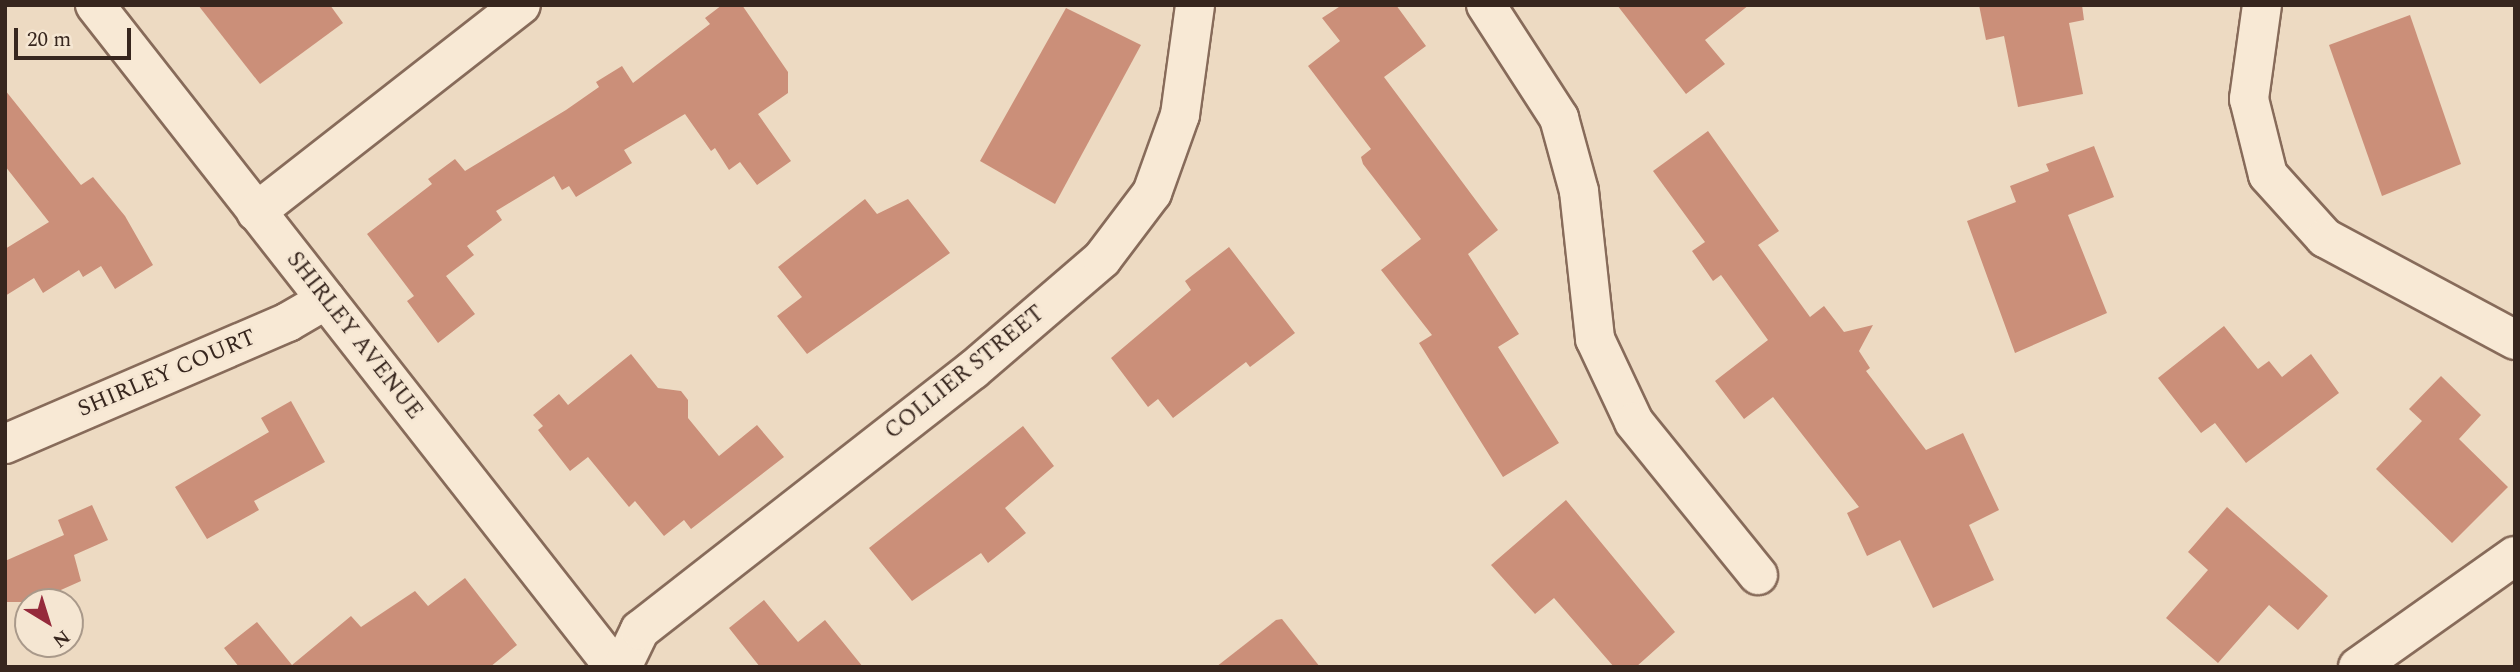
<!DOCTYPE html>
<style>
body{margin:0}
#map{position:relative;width:2520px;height:672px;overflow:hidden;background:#eddac2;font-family:Spectral,serif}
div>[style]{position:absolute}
.building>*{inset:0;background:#cb8f79}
.roads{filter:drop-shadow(2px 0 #876b5a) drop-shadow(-2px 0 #876b5a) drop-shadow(0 2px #876b5a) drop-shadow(0 -2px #876b5a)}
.minor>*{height:38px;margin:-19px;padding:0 19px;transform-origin:19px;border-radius:19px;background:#f8e9d5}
span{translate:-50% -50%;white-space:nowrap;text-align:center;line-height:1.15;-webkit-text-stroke:5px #f5e6d2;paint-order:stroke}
.street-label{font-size:23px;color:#37261e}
.frame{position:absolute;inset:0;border:7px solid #37261e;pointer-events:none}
.north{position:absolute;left:14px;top:588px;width:70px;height:70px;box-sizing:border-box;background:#f5e6d2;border:2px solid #a9998a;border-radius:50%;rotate:142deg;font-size:19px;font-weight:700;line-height:28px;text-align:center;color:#37261e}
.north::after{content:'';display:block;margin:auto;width:24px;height:32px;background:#952a3b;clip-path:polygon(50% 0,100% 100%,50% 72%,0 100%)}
.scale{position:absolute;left:14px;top:28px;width:117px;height:32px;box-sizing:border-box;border:4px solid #37261e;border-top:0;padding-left:9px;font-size:21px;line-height:24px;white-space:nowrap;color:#37261e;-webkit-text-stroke:5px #f5e6d2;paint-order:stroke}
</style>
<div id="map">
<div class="building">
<div style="clip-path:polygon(198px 5px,330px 5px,343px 23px,260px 84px)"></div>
<div style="clip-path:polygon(722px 5px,742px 5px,788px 72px,788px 93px,758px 114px,791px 161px,757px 185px,740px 162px,729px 170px,715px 148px,711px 151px,685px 114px,624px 150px,632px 163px,576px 197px,569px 186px,562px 190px,554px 176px,496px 211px,502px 220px,467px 246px,474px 255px,446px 276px,475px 314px,438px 343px,407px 301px,414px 296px,367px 234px,432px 184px,428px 179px,455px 159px,465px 171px,566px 110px,599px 87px,596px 82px,622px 66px,633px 83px,710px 24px,705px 18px)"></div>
<div style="clip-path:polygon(1342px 5px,1396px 5px,1426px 46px,1384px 77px,1498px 230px,1468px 254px,1519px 334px,1498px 347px,1559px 443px,1503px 477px,1419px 343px,1432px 335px,1381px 270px,1421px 239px,1363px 164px,1361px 157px,1371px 149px,1308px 66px,1340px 41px,1322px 18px)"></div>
<div style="clip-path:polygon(1617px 5px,1749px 5px,1705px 40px,1725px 64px,1686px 94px)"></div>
<div style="clip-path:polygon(1979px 5px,2082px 5px,2084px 20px,2069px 23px,2083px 94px,2018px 107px,2004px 36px,1986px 40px)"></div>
<div style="clip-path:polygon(1066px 8px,1141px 45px,1055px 204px,980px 161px)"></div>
<div style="clip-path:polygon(2410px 15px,2461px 164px,2382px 196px,2329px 45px)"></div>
<div style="clip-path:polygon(5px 90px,81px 185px,93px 177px,125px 216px,153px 265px,115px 289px,101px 266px,83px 277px,79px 270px,43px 293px,34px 278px,5px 296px,5px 249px,49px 222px,5px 166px)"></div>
<div style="clip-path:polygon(1708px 131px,1779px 231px,1758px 245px,1810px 317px,1824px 306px,1844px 332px,1873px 325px,1859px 351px,1870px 368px,1866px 371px,1926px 450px,1963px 433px,1999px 510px,1969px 525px,1994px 580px,1933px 608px,1900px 540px,1867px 556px,1847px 513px,1859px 507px,1773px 397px,1744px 419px,1715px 381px,1768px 340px,1721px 275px,1713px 281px,1692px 251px,1705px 242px,1653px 171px)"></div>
<div style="clip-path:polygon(2094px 146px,2114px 197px,2068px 215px,2107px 313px,2015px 353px,1967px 221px,2016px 202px,2010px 186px,2049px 171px,2046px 164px)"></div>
<div style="clip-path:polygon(865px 199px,877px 214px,908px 199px,950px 253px,807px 354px,777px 316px,802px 297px,778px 267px)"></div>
<div style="clip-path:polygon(1229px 247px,1295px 333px,1250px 367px,1246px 362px,1173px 418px,1158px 399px,1148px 407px,1111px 358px,1191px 290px,1185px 281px)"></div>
<div style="clip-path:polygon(2224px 326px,2258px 369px,2269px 361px,2282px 377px,2311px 354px,2339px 393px,2246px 463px,2215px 423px,2201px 433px,2158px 378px)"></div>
<div style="clip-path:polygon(631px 354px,658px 388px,681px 391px,688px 400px,688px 418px,719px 456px,757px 425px,784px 457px,691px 529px,684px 520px,664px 536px,635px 501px,629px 507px,588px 457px,570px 471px,538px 430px,543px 426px,533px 415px,559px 394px,568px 405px)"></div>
<div style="clip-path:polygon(2441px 376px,2481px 415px,2459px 439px,2508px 487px,2452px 543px,2376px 469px,2422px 421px,2409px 409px)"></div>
<div style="clip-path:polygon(291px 401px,325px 462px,254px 501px,259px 510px,207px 539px,175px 487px,269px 432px,261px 418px)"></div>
<div style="clip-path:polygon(1023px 426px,1054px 466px,1005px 508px,1026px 533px,988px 563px,981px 553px,912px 601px,869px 548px)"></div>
<div style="clip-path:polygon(1566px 500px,1675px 632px,1636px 667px,1614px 667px,1554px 598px,1535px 614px,1491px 565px)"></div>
<div style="clip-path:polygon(92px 505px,108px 540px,74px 555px,81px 581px,34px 602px,5px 602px,5px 561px,64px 535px,58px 520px)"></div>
<div style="clip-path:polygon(2227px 507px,2328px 596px,2298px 630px,2269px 605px,2218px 663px,2166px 618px,2208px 570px,2188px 552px)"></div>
<div style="clip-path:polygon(465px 578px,517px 645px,490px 667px,239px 667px,224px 648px,257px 622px,292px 665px,351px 616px,361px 627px,415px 591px,428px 606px)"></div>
<div style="clip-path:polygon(764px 600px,798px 642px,825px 620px,863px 667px,760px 667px,729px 628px)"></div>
<div style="clip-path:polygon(1282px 619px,1320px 667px,1216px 667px,1276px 620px)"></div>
</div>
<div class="roads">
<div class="minor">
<div style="left:95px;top:5px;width:841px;rotate:51.9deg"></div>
<div style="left:1486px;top:5px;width:135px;rotate:57.1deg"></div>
<div style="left:1559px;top:118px;width:76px;rotate:74.7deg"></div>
<div style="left:1579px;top:191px;width:149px;rotate:83.8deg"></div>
<div style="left:1595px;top:339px;width:92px;rotate:64.8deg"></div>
<div style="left:1634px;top:422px;width:197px;rotate:51deg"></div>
<div style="left:2262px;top:5px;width:95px;rotate:97.9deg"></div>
<div style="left:2249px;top:99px;width:78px;rotate:76deg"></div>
<div style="left:2268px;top:175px;width:85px;rotate:47.9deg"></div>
<div style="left:2325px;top:238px;width:216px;rotate:28.2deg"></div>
<div style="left:256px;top:212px;width:336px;rotate:-38deg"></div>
<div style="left:5px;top:444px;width:308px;rotate:-23.3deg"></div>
<div style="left:288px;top:322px;width:44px;rotate:-30.1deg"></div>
<div style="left:622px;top:667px;width:41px;rotate:-64.1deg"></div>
<div style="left:640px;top:630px;width:422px;rotate:-38deg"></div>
<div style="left:973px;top:370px;width:170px;rotate:-40.7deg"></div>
<div style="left:1102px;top:259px;width:83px;rotate:-52.9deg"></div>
<div style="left:1152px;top:193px;width:83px;rotate:-70.3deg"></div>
<div style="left:1180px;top:115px;width:111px;rotate:-82.2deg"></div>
<div style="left:2358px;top:667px;width:192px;rotate:-35.3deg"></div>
</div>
</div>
<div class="street-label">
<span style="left:354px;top:336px;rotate:52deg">SHIRLEY AVENUE</span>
<span style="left:965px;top:373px;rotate:-39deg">COLLIER STREET</span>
<span style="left:167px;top:374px;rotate:-23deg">SHIRLEY COURT</span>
</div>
<div class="frame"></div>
<div class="north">N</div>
<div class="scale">20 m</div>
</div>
